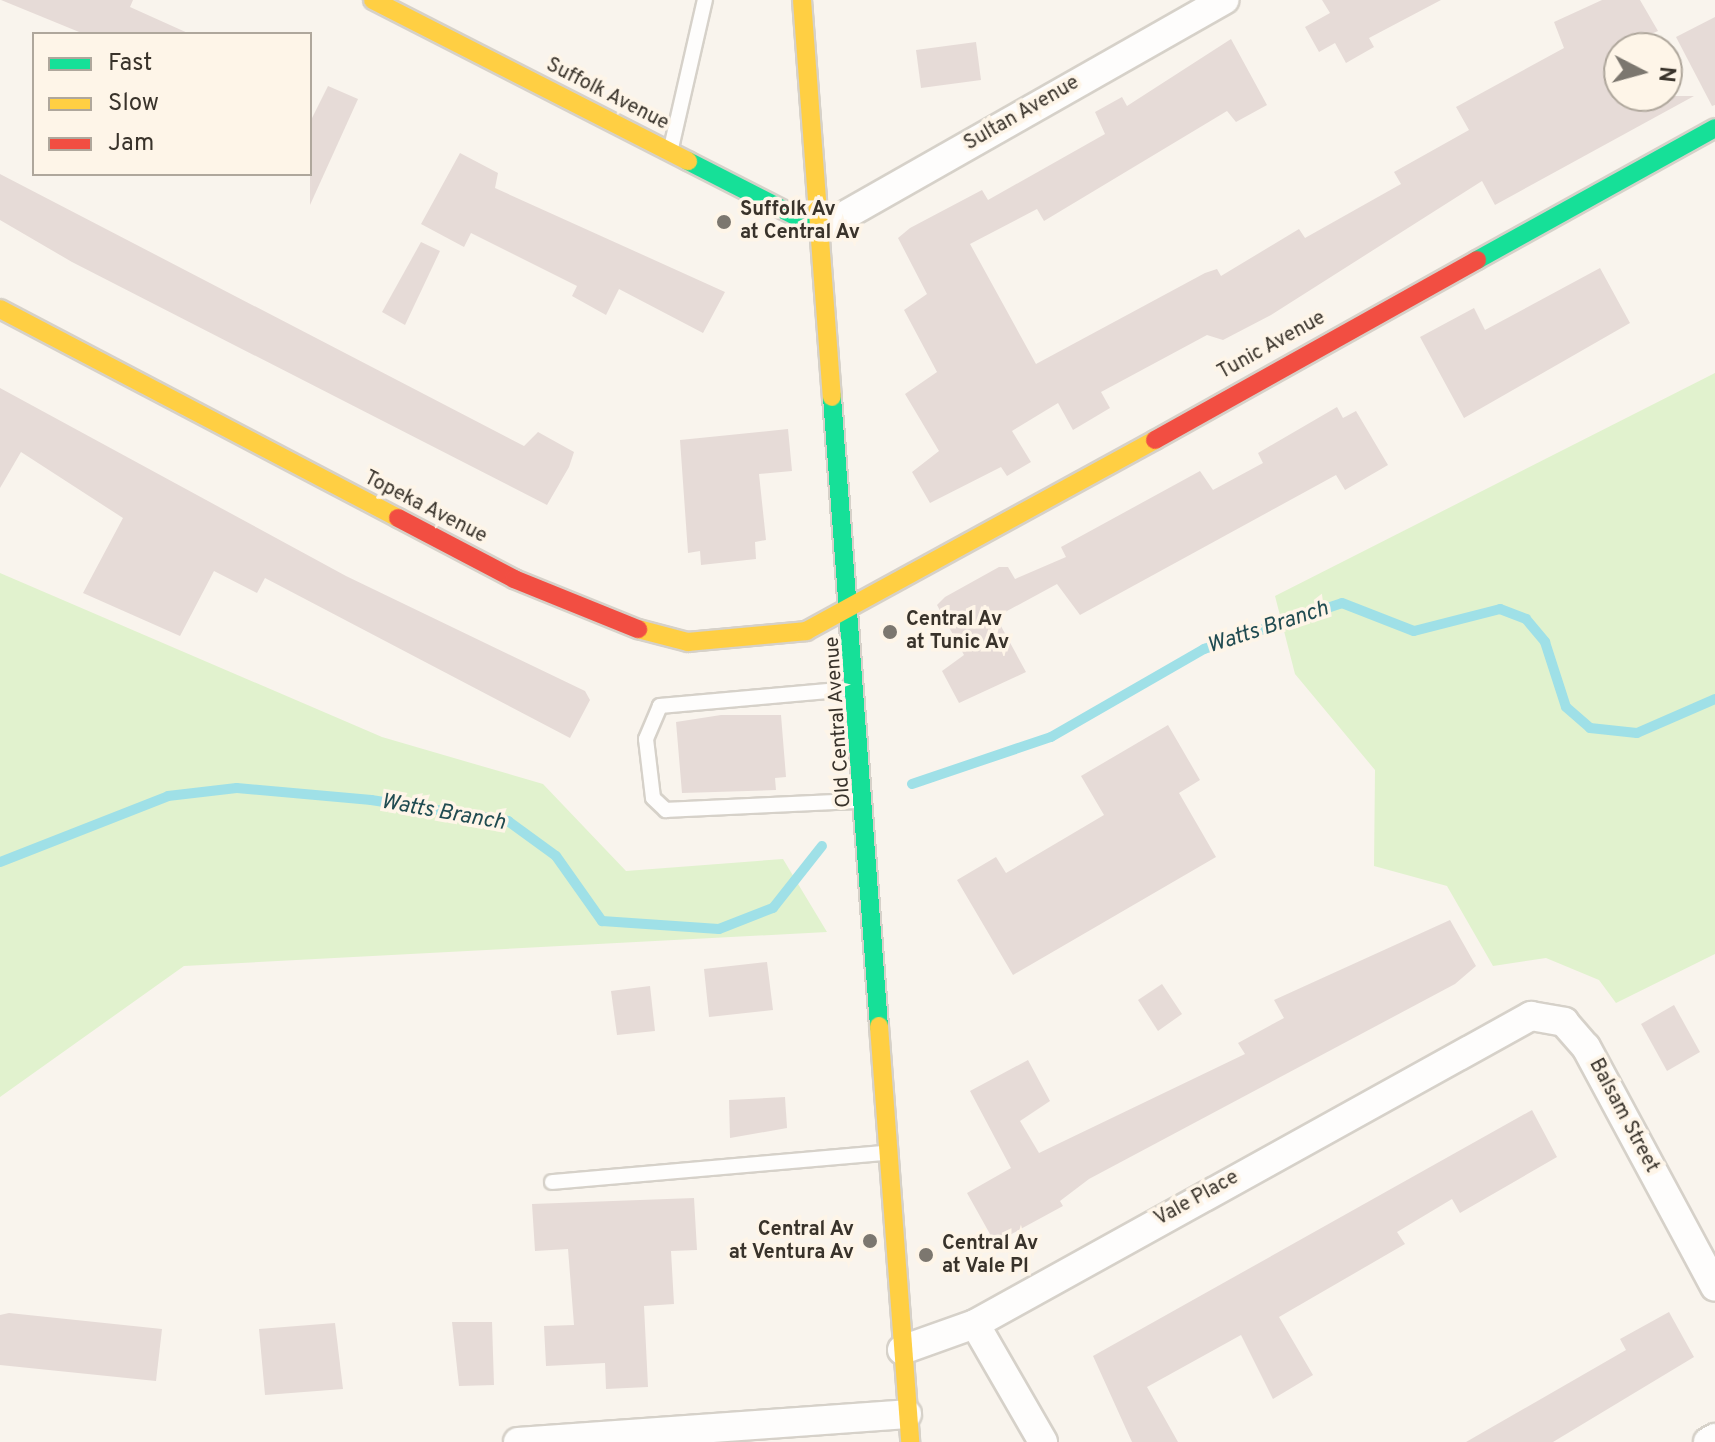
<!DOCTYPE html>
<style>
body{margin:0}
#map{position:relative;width:1715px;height:1442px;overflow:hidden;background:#f9f4ed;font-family:Overpass,sans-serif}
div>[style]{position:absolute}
.green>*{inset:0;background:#e1f2ce}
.stream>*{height:10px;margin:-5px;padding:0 5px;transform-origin:5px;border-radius:5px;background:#9fe0e7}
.building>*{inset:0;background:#e6dbd7}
.roads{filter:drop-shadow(2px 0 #d6d1c9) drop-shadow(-2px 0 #d6d1c9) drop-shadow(0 2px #d6d1c9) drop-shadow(0 -2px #d6d1c9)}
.lane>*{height:14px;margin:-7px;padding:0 7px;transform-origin:7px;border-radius:7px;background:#fefdfc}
.street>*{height:28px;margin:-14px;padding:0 14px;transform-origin:14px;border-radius:14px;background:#fefdfc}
.fast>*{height:18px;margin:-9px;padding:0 9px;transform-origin:9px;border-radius:9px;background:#16e098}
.slow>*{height:18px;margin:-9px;padding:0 9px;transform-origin:9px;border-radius:9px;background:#ffcf43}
.jam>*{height:18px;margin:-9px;padding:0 9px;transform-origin:9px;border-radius:9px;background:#f24e42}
.dots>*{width:22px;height:22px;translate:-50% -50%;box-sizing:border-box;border:4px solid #fef5e8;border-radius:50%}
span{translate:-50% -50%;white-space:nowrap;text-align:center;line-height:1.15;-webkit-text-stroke:7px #fef5e8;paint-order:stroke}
.street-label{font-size:20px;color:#39332b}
.poi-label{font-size:20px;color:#39332b;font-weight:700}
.left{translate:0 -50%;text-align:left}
.right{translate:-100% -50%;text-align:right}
.water-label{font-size:22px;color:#204b51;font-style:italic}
.legend{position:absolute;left:32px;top:32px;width:280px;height:144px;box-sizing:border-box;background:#fef5e8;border:2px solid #afa79c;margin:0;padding:10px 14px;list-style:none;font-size:24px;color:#39332b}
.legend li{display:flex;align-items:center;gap:16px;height:40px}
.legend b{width:40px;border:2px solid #afa79c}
.north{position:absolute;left:1603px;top:32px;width:80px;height:80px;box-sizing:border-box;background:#fef5e8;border:2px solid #afa79c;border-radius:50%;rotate:96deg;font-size:22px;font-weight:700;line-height:32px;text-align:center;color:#39332b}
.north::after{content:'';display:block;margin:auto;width:28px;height:36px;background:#7c776f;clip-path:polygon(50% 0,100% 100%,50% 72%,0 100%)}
</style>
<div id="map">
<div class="green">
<div style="clip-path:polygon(1715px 373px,1715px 954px,1616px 1003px,1599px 980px,1546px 958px,1493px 966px,1447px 886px,1374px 866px,1375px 770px,1295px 674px,1275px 596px)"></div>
<div style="clip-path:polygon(0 573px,382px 737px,543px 784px,626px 871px,783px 859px,827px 932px,184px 966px,0 1097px)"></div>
</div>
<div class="stream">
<div style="left:912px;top:784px;width:147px;rotate:-18.7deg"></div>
<div style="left:1051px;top:737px;width:177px;rotate:-29.9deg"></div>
<div style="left:1204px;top:649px;width:145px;rotate:-18.4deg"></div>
<div style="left:1342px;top:603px;width:77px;rotate:21.3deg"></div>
<div style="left:1414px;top:631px;width:89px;rotate:-14.3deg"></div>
<div style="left:1500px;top:609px;width:28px;rotate:21deg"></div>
<div style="left:1526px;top:619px;width:30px;rotate:50deg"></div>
<div style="left:1545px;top:642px;width:68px;rotate:72.1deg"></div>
<div style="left:1566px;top:707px;width:32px;rotate:41deg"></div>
<div style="left:1590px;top:728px;width:47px;rotate:6.1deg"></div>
<div style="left:1637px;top:733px;width:85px;rotate:-23.6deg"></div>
<div style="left:0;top:862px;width:180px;rotate:-21.4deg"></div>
<div style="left:168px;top:796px;width:69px;rotate:-6.6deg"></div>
<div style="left:237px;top:788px;width:135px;rotate:5.1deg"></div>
<div style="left:371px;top:800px;width:139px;rotate:8.7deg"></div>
<div style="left:508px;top:821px;width:59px;rotate:36.1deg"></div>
<div style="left:556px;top:856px;width:80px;rotate:54.7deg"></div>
<div style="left:602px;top:921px;width:117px;rotate:3.9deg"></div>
<div style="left:719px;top:929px;width:58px;rotate:-21.3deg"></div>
<div style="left:773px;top:908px;width:79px;rotate:-51.7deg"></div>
</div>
<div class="building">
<div style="clip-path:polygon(1px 0,133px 0,130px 7px,190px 34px,84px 34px)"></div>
<div style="clip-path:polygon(1322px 0,1441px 0,1369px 38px,1374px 47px,1346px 63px,1335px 43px,1319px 52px,1305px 27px,1330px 13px)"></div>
<div style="clip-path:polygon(1602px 0,1640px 0,1658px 31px,1619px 48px,1619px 96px,1694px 96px,1495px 205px,1482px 181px,1271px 315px,1223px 340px,1207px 335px,1101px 392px,1110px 408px,1073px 430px,1058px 403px,1012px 431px,1031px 462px,1007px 476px,1001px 467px,930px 503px,912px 472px,939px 451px,905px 394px,937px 372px,904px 310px,927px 294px,898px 238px,910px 228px,982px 190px,988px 200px,1105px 134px,1095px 112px,1122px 97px,1127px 106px,1231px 39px,1267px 105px,1236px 122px,1227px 111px,1044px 221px,1037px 209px,970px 244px,1036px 364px,1205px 273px,1217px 269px,1221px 276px,1299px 229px,1305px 238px,1401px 184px,1394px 172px,1469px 130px,1456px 107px,1564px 48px,1554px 22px)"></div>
<div style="clip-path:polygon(1715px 17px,1715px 105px,1712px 106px,1676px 37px)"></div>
<div style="clip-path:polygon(976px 42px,981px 80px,921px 88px,916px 50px)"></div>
<div style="clip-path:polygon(328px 86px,358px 99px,310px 205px,310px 122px)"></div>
<div style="clip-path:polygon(460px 153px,498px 173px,495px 188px,725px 292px,703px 333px,619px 289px,606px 315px,572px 296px,577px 286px,471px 233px,464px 247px,421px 224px)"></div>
<div style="clip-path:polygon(0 174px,524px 446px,538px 432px,574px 452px,569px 467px,547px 505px,72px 262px,0 220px)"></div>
<div style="clip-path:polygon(421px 242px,440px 251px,405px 325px,382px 312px)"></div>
<div style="clip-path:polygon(1600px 268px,1630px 323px,1464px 418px,1420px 337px,1474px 308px,1485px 330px)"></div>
<div style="clip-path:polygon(0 388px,346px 576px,585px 691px,590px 700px,570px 738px,265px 578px,257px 593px,214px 571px,180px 636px,83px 593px,123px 518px,21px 452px,0 488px)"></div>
<div style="clip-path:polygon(1337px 407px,1343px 418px,1356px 411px,1388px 465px,1345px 490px,1336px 475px,1080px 615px,1057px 584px,996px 617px,1026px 672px,959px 703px,942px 671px,964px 655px,937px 605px,945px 597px,999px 567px,1008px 567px,1015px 579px,1066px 557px,1061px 547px,1200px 471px,1213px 490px,1263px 463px,1258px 453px)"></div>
<div style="clip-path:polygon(788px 429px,792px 471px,759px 474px,766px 540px,755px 542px,756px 559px,701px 565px,700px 551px,688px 553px,680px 440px)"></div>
<div style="clip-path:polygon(721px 715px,781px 715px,786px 777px,775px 778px,776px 790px,682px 793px,676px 722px)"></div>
<div style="clip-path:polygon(1168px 725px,1200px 780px,1179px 793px,1216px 857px,1013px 975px,957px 880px,996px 857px,1006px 873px,1104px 815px,1081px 776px)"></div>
<div style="clip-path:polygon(1450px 920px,1476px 966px,1455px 984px,1089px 1179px,1060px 1201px,1063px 1206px,995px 1243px,967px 1193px,1011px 1168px,970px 1091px,1028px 1060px,1050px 1101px,1020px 1121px,1039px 1153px,1245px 1054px,1238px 1043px,1284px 1018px,1274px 1000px)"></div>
<div style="clip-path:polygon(767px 962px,773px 1010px,709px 1017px,704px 969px)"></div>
<div style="clip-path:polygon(1162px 984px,1182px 1014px,1158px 1031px,1138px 1000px)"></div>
<div style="clip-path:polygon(650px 986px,655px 1031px,617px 1035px,611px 991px)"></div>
<div style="clip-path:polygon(1674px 1005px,1700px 1052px,1667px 1071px,1641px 1024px)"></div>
<div style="clip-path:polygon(785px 1097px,787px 1128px,730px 1138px,729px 1100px)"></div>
<div style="clip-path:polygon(1532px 1110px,1557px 1157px,1460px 1213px,1452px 1199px,1397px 1232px,1405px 1244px,1279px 1317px,1313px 1375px,1273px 1399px,1241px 1335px,1147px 1387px,1178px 1442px,1132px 1442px,1093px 1356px)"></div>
<div style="clip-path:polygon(694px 1198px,697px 1250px,671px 1251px,674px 1304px,644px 1306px,648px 1387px,606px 1389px,605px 1363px,546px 1366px,544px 1326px,574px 1325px,568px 1249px,535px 1251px,532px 1204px)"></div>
<div style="clip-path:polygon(1669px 1312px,1694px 1357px,1553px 1442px,1466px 1442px,1626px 1350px,1620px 1339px)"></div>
<div style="clip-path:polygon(9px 1313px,162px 1329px,156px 1381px,0 1365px,0 1315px)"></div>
<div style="clip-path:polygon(452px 1322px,492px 1322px,494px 1385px,459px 1386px)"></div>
<div style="clip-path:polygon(335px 1323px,343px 1389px,265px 1395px,259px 1329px)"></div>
</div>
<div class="roads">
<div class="lane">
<div style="left:671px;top:148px;width:152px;rotate:-77.1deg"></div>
<div style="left:850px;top:689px;width:191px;rotate:174.9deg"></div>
<div style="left:660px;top:706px;width:36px;rotate:113deg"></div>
<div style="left:646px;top:739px;width:59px;rotate:83.2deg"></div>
<div style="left:653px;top:798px;width:18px;rotate:43deg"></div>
<div style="left:666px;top:810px;width:194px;rotate:-2.7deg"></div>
<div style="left:552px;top:1182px;width:334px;rotate:-5deg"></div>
</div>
<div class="street">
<div style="left:821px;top:229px;width:464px;rotate:-29.6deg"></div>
<div style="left:975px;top:1324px;width:136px;rotate:60deg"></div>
<div style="left:902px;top:1350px;width:77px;rotate:-19.6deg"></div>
<div style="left:975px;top:1324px;width:636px;rotate:-28.98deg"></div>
<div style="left:1531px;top:1016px;width:34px;rotate:10deg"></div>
<div style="left:1564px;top:1022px;width:33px;rotate:49deg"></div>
<div style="left:1586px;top:1047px;width:272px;rotate:61.7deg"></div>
<div style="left:518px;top:1442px;width:390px;rotate:-4.1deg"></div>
<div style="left:1708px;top:1442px;width:8px;rotate:-30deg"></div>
</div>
<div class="fast">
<div style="left:688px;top:161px;width:149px;rotate:27.1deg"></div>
<div style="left:1477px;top:260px;width:272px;rotate:-29deg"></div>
<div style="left:832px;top:397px;width:631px;rotate:85.73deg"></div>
</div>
<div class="slow">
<div style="left:373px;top:0;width:354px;rotate:27.1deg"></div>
<div style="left:802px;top:0;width:398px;rotate:85.7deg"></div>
<div style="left:0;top:309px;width:450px;rotate:27.7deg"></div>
<div style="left:638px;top:629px;width:52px;rotate:14.6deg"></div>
<div style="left:688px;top:642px;width:119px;rotate:-5.3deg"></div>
<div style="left:806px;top:631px;width:398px;rotate:-28.7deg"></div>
<div style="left:879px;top:1026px;width:417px;rotate:85.7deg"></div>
</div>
<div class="jam">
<div style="left:1155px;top:440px;width:369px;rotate:-29.2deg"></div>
<div style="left:398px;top:518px;width:131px;rotate:27.7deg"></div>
<div style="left:514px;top:579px;width:134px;rotate:22deg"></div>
</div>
</div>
<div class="dots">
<div style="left:724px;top:222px;background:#7c776f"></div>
<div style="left:890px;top:632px;background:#7c776f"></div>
<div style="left:870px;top:1241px;background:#7c776f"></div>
<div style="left:926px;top:1255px;background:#7c776f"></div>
</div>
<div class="street-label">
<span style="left:607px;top:95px;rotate:27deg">Suffolk Avenue</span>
<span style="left:1022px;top:114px;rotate:-30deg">Sultan Avenue</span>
<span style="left:1272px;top:346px;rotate:-29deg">Tunic Avenue</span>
<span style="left:425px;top:508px;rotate:27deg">Topeka Avenue</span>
<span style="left:839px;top:722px;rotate:-94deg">Old Central Avenue</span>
<span style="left:1623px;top:1116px;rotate:62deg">Balsam Street</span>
<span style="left:1197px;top:1199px;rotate:-29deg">Vale Place</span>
</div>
<div class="poi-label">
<span class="left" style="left:740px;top:222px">Suffolk Av<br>at Central Av</span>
<span class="left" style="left:906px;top:632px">Central Av<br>at Tunic Av</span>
<span class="right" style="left:854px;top:1242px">Central Av<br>at Ventura Av</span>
<span class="left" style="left:942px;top:1256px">Central Av<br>at Vale Pl</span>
</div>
<div class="water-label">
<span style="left:1268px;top:628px;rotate:-18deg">Watts Branch</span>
<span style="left:443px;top:813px;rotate:10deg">Watts Branch</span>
</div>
<ul class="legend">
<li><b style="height:10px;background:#16e098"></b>Fast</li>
<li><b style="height:10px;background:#ffcf43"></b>Slow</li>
<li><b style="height:10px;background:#f24e42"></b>Jam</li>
</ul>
<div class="north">N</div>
</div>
